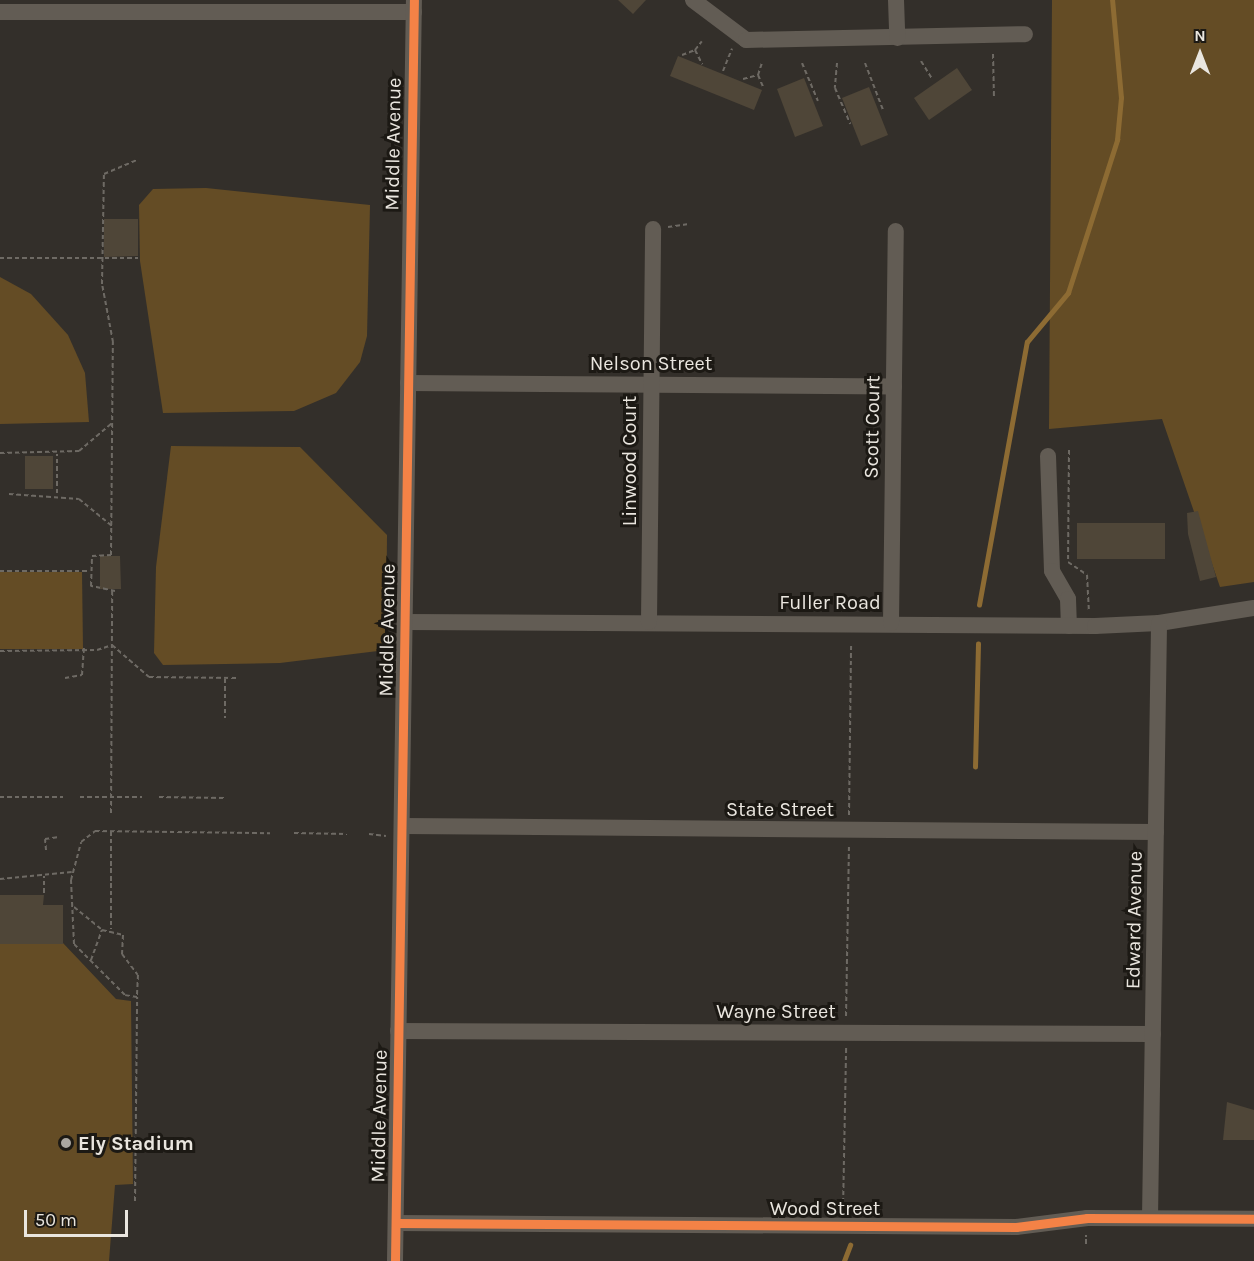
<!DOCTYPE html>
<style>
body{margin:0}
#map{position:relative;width:1254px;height:1261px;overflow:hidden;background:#332f2a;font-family:Karla,sans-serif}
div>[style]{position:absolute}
.green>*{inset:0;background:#644c25}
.stream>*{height:4.5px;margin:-2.25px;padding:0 2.25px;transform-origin:2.25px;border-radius:2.25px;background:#8d6b33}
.building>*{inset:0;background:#4f4638}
.path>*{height:2px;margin-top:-1px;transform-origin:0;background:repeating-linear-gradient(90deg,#6e6a64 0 4.5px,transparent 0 7.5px)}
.minor>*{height:16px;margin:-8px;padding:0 8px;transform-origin:8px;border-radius:8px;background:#625c54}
.cycleway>*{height:9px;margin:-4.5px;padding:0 4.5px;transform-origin:4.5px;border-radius:4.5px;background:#f48246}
.dots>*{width:16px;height:16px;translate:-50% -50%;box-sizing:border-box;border:3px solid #1c1914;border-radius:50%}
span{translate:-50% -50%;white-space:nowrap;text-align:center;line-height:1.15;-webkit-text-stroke:6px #1c1914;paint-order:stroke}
.street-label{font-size:20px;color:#eae6df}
.poi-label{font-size:20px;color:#eae6df;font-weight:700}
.left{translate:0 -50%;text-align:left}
.north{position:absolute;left:1170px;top:24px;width:60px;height:60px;-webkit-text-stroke:4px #1c1914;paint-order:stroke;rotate:0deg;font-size:16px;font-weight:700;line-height:24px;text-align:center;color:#eae6df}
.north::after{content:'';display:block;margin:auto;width:21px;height:27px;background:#eae6df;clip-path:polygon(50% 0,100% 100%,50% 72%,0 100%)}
.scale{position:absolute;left:24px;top:1210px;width:104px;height:27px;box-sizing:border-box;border:3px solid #eae6df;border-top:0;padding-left:8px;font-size:18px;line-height:21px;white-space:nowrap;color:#eae6df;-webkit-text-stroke:4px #1c1914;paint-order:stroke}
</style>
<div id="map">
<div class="green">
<div style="clip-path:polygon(1052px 0,1254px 0,1254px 582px,1220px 587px,1162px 419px,1049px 429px)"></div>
<div style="clip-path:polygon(206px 188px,370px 205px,367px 336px,360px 362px,336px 393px,294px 411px,163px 413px,140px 261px,139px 205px,153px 189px)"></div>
<div style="clip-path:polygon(0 277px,31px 294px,68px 335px,85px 373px,89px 422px,0 424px)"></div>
<div style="clip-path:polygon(171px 446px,300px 447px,387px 535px,386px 650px,280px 663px,163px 665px,154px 653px,156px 567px)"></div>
<div style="clip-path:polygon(0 572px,82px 572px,83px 649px,0 649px)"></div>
<div style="clip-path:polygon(63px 943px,116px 999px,131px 1001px,133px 1184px,115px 1185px,109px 1261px,0 1261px,0 944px)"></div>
</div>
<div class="stream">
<div style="left:979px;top:605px;width:267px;rotate:-79.7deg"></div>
<div style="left:1027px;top:342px;width:64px;rotate:-50.1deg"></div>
<div style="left:1068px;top:293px;width:161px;rotate:-72.2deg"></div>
<div style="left:1117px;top:140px;width:42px;rotate:-84.6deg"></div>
<div style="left:1121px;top:98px;width:98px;rotate:-95.2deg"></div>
<div style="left:975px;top:767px;width:123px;rotate:-88.6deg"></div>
<div style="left:844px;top:1261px;width:17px;rotate:-69deg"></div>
</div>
<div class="building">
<div style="clip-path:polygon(618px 0,646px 0,633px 14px)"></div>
<div style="clip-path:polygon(678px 56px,762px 90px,754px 110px,670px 76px)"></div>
<div style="clip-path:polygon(957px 68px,972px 90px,929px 120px,914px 98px)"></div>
<div style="clip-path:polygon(804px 78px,823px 126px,795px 137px,777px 89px)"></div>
<div style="clip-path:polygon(869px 87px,888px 135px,861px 146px,842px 98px)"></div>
<div style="clip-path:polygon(104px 219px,138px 219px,138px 256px,104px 257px)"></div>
<div style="clip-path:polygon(25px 456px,53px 456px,53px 489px,25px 489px)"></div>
<div style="clip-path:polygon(1198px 511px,1216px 577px,1200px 581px,1188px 534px,1187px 513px)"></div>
<div style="clip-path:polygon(1077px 523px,1165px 523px,1165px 559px,1077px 559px)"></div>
<div style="clip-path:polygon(100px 556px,120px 556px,121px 589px,100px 589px)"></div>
<div style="clip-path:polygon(0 895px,44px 895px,43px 905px,63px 905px,63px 944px,0 944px)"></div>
<div style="clip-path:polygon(1227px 1102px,1254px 1110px,1254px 1140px,1223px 1140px)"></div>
</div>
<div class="path">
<div style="left:695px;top:50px;width:11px;rotate:-52deg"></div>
<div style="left:993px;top:54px;width:43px;rotate:88.7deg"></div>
<div style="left:682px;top:55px;width:14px;rotate:-21deg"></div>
<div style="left:695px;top:50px;width:16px;rotate:63deg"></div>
<div style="left:921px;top:61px;width:22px;rotate:58deg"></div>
<div style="left:802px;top:63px;width:41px;rotate:67.2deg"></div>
<div style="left:837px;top:63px;width:25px;rotate:95deg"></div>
<div style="left:835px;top:88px;width:39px;rotate:67deg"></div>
<div style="left:865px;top:63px;width:50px;rotate:69deg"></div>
<div style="left:723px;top:71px;width:24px;rotate:-68deg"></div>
<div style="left:758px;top:75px;width:13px;rotate:-72deg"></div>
<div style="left:743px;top:79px;width:16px;rotate:-15deg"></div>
<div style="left:758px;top:75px;width:13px;rotate:67deg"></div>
<div style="left:668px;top:227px;width:21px;rotate:-8deg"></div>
<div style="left:0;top:258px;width:138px"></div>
<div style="left:1069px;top:450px;width:112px;rotate:90.5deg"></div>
<div style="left:1068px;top:562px;width:23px;rotate:34deg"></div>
<div style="left:1087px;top:575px;width:35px;rotate:87deg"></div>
<div style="left:0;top:453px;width:79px;rotate:-1.5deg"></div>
<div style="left:79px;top:451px;width:43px;rotate:-40.3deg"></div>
<div style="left:57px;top:493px;width:39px;rotate:-90deg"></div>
<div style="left:9px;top:494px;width:70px;rotate:4.1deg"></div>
<div style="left:79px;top:499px;width:43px;rotate:39.3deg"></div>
<div style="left:0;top:571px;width:90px"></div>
<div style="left:115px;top:591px;width:25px;rotate:-168deg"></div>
<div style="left:91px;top:586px;width:30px;rotate:-88deg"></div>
<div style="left:92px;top:556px;width:19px;rotate:-3deg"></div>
<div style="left:111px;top:555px;width:213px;rotate:-89.5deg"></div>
<div style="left:113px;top:342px;width:59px;rotate:-100.7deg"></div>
<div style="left:102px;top:284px;width:110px;rotate:-89deg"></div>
<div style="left:104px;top:174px;width:36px;rotate:-23deg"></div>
<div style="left:0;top:651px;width:97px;rotate:-0.6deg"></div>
<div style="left:97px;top:650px;width:16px;rotate:-18deg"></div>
<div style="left:112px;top:645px;width:49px;rotate:40.9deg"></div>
<div style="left:149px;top:677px;width:88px;rotate:0.7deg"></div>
<div style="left:65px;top:678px;width:17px;rotate:-10deg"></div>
<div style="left:82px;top:675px;width:28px;rotate:-86deg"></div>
<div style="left:225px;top:679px;width:39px;rotate:90deg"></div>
<div style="left:0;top:797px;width:63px"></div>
<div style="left:80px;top:797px;width:62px"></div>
<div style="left:159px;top:797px;width:66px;rotate:0.9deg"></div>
<div style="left:111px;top:813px;width:222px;rotate:-89.7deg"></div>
<div style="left:849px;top:815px;width:171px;rotate:-89.3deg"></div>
<div style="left:111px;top:831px;width:98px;rotate:90deg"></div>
<div style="left:294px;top:833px;width:53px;rotate:1.1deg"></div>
<div style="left:369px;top:834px;width:17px;rotate:7deg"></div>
<div style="left:46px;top:850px;width:11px;rotate:-95deg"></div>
<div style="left:45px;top:839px;width:14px;rotate:-8deg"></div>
<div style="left:0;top:879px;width:72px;rotate:-5.6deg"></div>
<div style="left:44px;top:893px;width:17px;rotate:-90deg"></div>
<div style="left:74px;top:907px;width:36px;rotate:39deg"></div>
<div style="left:102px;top:930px;width:22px;rotate:13deg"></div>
<div style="left:123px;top:935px;width:19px;rotate:93deg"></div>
<div style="left:122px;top:954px;width:26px;rotate:53deg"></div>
<div style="left:138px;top:975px;width:22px;rotate:93deg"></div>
<div style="left:91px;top:960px;width:32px;rotate:-70deg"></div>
<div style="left:846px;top:1016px;width:171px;rotate:-89deg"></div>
<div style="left:135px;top:1201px;width:204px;rotate:-89.4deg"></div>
<div style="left:137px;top:997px;width:12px;rotate:-171deg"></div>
<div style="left:125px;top:995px;width:72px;rotate:-135deg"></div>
<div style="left:74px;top:944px;width:64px;rotate:-92.7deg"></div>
<div style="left:71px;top:880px;width:39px;rotate:-75deg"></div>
<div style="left:81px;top:842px;width:18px;rotate:-38deg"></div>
<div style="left:95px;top:831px;width:175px;rotate:0.7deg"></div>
<div style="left:843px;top:1210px;width:162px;rotate:-88.9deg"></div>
<div style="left:1086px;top:1244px;width:9px;rotate:-90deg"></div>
</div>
<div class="minor">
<div style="left:693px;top:0;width:66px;rotate:37deg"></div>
<div style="left:746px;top:40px;width:279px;rotate:-1.2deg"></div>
<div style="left:896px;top:0;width:38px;rotate:88deg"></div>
<div style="left:0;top:12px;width:414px"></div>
<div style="left:408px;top:383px;width:486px;rotate:0.4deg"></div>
<div style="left:1048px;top:456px;width:115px;rotate:88deg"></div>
<div style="left:1052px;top:571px;width:32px;rotate:60deg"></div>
<div style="left:1068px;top:599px;width:27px;rotate:88deg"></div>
<div style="left:405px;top:622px;width:690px;rotate:0.33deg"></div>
<div style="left:1095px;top:626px;width:64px;rotate:-2.7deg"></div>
<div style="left:1159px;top:623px;width:96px;rotate:-9deg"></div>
<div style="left:649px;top:622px;width:393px;rotate:-89.4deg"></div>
<div style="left:891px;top:623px;width:392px;rotate:-89.3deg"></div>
<div style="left:403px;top:826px;width:753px;rotate:0.46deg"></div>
<div style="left:398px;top:1031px;width:755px;rotate:0.23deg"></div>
<div style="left:1150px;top:1218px;width:595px;rotate:-89.13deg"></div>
<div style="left:396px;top:1223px;width:620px;rotate:0.37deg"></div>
<div style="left:1016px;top:1227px;width:72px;rotate:-7.2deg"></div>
<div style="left:1087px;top:1218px;width:167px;rotate:0.3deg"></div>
<div style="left:395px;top:1261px;width:1261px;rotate:-89.14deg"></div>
</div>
<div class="cycleway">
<div style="left:396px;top:1223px;width:620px;rotate:0.37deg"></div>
<div style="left:1016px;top:1227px;width:72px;rotate:-7.2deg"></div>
<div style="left:1087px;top:1218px;width:167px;rotate:0.3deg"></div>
<div style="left:395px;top:1261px;width:1261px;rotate:-89.14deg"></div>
</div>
<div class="dots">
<div style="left:66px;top:1143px;background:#aaa6a0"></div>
</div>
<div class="street-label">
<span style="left:393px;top:144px;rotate:-89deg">Middle Avenue</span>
<span style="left:651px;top:363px">Nelson Street</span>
<span style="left:872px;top:427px;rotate:-89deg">Scott Court</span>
<span style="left:629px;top:461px;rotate:-90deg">Linwood Court</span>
<span style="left:830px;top:602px">Fuller Road</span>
<span style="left:387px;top:630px;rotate:-89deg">Middle Avenue</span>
<span style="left:780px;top:809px">State Street</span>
<span style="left:1134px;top:920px;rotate:-89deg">Edward Avenue</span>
<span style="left:776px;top:1011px">Wayne Street</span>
<span style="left:379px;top:1116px;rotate:-89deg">Middle Avenue</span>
<span style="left:825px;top:1208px">Wood Street</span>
</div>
<div class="poi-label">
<span class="left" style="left:78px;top:1143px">Ely Stadium</span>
</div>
<div class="north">N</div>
<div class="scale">50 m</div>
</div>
